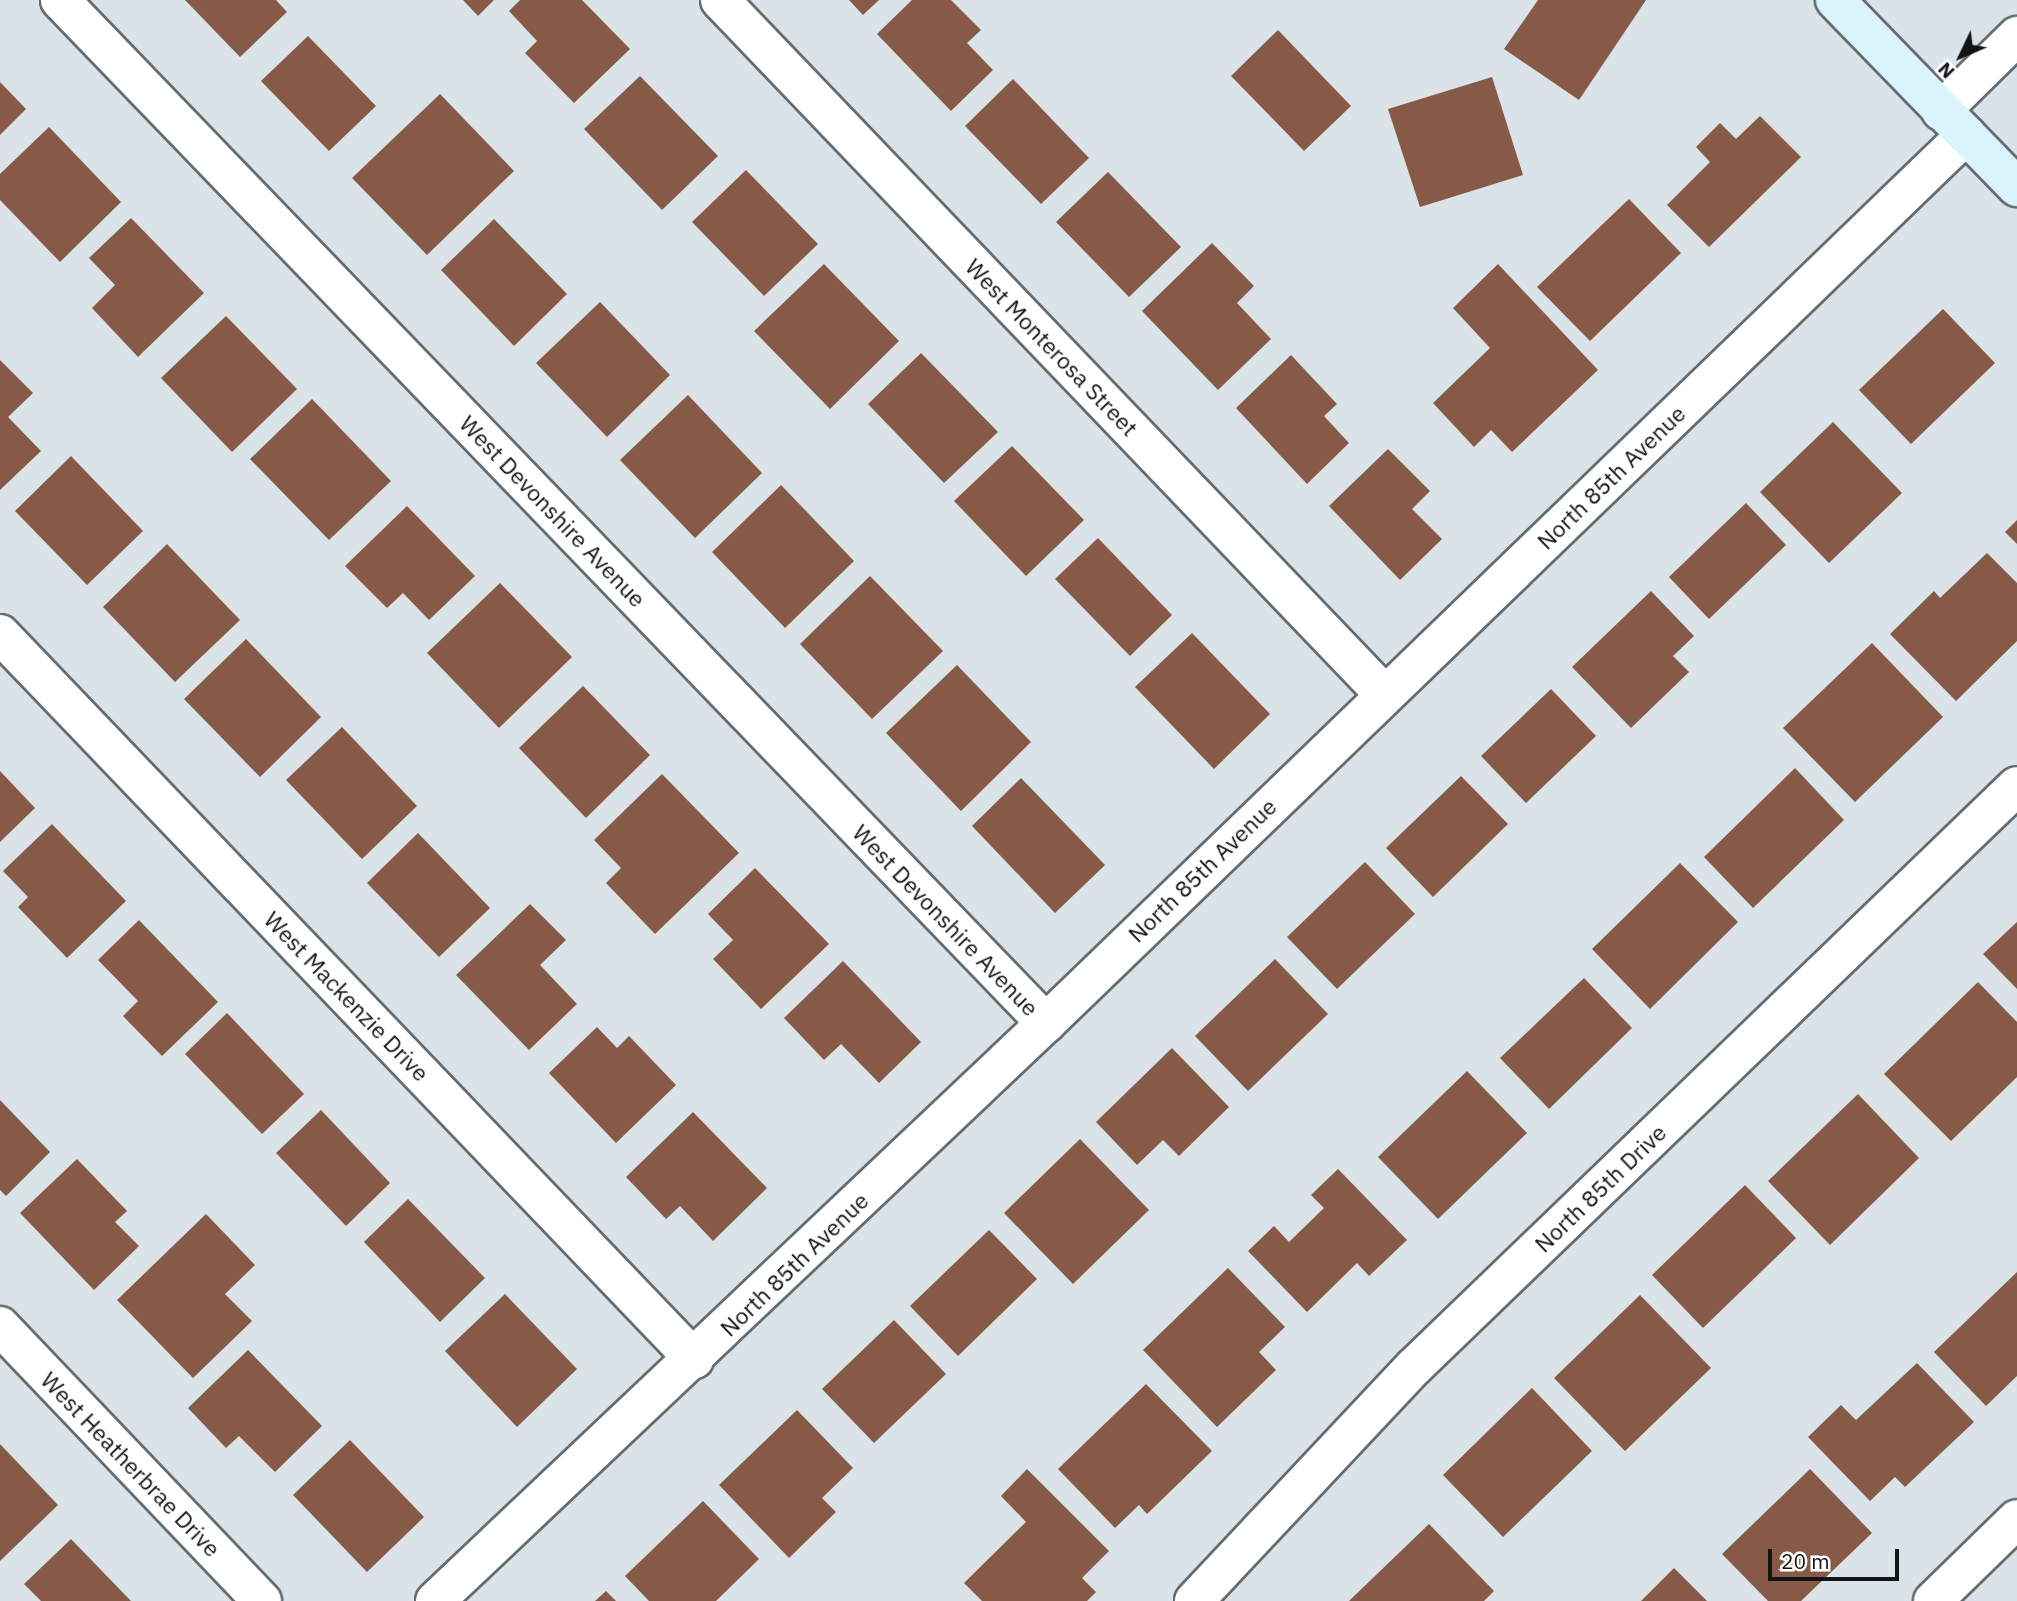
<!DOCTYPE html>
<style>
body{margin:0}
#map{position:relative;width:2017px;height:1601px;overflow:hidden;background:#dae3e7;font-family:"IBM Plex Sans",sans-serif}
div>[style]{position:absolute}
.building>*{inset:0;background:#865a46}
.roads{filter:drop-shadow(2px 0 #656d70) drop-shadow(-2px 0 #656d70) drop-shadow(0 2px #656d70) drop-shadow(0 -2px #656d70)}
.minor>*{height:38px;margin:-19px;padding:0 19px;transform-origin:19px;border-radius:19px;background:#fff}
.secondary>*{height:38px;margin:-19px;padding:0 19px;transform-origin:19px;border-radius:19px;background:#d9f4fd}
span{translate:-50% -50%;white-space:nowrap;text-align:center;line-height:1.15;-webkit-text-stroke:6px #fff;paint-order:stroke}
.street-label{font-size:23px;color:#111415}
.north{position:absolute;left:1926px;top:21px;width:70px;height:70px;-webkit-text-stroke:5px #fff;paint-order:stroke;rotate:226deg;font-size:19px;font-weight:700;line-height:28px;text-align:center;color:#111415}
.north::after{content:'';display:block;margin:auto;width:24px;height:32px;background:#111415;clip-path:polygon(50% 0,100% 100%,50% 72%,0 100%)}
.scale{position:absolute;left:1768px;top:1549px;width:131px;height:32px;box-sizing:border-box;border:4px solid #111415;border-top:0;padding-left:9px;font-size:21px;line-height:24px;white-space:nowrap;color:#111415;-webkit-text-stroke:5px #fff;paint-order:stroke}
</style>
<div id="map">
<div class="building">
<div style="clip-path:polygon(185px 0,276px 0,287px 12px,240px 57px)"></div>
<div style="clip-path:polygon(463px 0,494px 0,478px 16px)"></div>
<div style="clip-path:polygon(520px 0,582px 0,630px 49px,574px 103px,525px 53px,537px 41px,509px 11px)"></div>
<div style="clip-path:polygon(849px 0,879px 0,863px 15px)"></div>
<div style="clip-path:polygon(912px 0,951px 0,981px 30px,967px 43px,993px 70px,951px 111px,877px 34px)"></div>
<div style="clip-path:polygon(1538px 0,1646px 0,1579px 100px,1504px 49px)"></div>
<div style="clip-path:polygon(1278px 30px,1351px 106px,1304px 151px,1231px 76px)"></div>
<div style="clip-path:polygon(308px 36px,376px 106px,329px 151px,261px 81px)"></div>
<div style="clip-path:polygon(640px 76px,718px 156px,662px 210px,584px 129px)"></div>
<div style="clip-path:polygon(1492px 77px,1523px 175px,1420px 207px,1388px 109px)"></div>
<div style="clip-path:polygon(1013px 79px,1089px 158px,1041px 204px,965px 126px)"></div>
<div style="clip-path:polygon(0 82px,26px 109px,0 135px)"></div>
<div style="clip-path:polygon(440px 94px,514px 171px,427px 255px,352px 178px)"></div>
<div style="clip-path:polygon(1760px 116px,1801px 157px,1709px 247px,1667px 205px,1710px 162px,1696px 147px,1720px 123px,1736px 139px)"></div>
<div style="clip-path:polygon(49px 127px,121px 202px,60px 262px,0 200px,0 174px)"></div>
<div style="clip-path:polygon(746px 170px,818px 244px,764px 296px,692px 222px)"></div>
<div style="clip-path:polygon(1108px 172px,1181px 247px,1129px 297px,1056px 222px)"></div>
<div style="clip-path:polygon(1629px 199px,1681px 253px,1590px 341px,1537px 287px)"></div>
<div style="clip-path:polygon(131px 218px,204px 293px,138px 357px,92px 308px,115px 285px,89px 258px)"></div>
<div style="clip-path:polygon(494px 219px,567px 294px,514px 346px,441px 270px)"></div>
<div style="clip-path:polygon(1212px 243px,1254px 286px,1237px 303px,1271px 339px,1218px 390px,1142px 311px)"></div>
<div style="clip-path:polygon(824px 264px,899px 341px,830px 409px,754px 331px)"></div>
<div style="clip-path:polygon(1498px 264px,1598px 370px,1512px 452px,1491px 430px,1474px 447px,1433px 403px,1490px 348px,1453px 308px)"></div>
<div style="clip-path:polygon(600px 302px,670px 375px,607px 437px,536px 363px)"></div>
<div style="clip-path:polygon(1943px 309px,1995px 363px,1911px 444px,1859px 390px)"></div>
<div style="clip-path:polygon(226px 316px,297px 389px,232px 452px,161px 378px)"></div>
<div style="clip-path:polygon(921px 353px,998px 432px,944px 483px,868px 404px)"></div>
<div style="clip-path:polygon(1291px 355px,1337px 404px,1324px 416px,1349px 443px,1307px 484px,1236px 408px)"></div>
<div style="clip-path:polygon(0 360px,33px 393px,8px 417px,41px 451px,0 490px)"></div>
<div style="clip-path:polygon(688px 395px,762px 473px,695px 538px,620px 460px)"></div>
<div style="clip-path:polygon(312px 399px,391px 481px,329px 540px,250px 459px)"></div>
<div style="clip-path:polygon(1833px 422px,1902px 493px,1829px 563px,1760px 492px)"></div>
<div style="clip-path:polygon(1012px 446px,1084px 520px,1026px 576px,954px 501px)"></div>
<div style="clip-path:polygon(1388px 449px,1430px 491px,1412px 509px,1442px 539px,1400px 580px,1329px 506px)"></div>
<div style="clip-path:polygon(71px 456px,143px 531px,87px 585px,15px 511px)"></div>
<div style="clip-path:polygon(781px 485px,854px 561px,785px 628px,712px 552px)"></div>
<div style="clip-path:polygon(1746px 503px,1786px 545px,1709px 619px,1669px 577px)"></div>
<div style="clip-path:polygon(407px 506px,475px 576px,429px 620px,403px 593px,387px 608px,345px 566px)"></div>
<div style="clip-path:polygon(2017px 520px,2017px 544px,2005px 532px)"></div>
<div style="clip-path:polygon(1098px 538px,1172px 615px,1130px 656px,1055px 579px)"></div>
<div style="clip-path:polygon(167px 544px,240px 620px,175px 682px,103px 607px)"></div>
<div style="clip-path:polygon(1987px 553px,2017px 583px,2017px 641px,1956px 701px,1890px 634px,1934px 591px,1940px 598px)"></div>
<div style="clip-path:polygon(870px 576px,943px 651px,872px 719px,800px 644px)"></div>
<div style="clip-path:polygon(500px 583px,572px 657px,499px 728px,427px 653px)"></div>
<div style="clip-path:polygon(1651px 591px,1694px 636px,1673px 656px,1689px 672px,1631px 728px,1572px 667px)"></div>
<div style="clip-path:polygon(1192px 633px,1270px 714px,1214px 769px,1135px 687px)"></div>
<div style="clip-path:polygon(246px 639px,321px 717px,260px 777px,184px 699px)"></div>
<div style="clip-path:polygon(1872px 643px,1943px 717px,1855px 802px,1783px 728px)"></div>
<div style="clip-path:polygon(957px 665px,1031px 742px,961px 811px,886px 733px)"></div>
<div style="clip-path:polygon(583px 686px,650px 755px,586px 818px,519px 748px)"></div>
<div style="clip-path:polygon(1551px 689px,1596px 736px,1526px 803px,1481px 756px)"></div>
<div style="clip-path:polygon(342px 727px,417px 806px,362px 859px,286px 780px)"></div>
<div style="clip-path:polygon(1795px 768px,1844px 820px,1753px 908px,1704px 857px)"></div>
<div style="clip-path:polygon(0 771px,35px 808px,0 842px)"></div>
<div style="clip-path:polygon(662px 774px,739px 853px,655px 934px,606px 883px,621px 868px,594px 840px)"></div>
<div style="clip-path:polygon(1461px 776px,1508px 824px,1433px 897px,1386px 848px)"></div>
<div style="clip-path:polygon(1021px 778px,1105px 865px,1055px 913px,972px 826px)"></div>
<div style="clip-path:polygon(52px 824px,126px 901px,67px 958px,18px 907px,28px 897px,3px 871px)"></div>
<div style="clip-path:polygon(418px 833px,490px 908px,439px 957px,367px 883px)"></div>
<div style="clip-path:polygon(1365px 862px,1415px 914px,1337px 989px,1287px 937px)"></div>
<div style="clip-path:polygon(1680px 863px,1738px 922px,1650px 1009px,1592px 949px)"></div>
<div style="clip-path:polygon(755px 868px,829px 944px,761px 1009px,713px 959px,733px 940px,708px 914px)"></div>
<div style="clip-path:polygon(530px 904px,566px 940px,540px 965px,577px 1004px,529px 1050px,456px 975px)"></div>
<div style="clip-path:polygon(139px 920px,218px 1002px,162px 1056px,123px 1016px,138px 1001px,98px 960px)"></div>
<div style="clip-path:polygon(2017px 922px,2017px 989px,1983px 954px)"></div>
<div style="clip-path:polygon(1275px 959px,1328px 1014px,1248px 1091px,1195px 1036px)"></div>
<div style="clip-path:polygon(843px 961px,921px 1042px,879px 1083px,841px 1044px,824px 1060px,784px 1018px)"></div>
<div style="clip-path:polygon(1584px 978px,1632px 1028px,1549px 1109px,1500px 1058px)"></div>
<div style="clip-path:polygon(1978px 982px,2017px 1022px,2017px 1077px,1951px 1141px,1884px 1074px)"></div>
<div style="clip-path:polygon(227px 1013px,304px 1094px,262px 1134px,185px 1054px)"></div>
<div style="clip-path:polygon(597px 1027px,617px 1048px,629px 1036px,676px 1085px,616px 1143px,549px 1073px)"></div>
<div style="clip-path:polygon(1172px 1048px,1229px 1107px,1179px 1156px,1163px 1140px,1137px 1165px,1096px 1122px)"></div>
<div style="clip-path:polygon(1467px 1071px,1527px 1133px,1438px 1219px,1378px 1157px)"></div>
<div style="clip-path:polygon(1858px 1094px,1919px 1158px,1830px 1245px,1768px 1181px)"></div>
<div style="clip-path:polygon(0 1100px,50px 1152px,6px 1196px,0 1190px)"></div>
<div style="clip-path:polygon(321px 1110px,390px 1183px,346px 1226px,276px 1153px)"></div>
<div style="clip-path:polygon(693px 1112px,767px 1188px,713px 1241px,680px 1206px,666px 1219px,626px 1177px)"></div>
<div style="clip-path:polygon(1080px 1139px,1149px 1210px,1073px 1284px,1004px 1213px)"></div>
<div style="clip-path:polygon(77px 1159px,127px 1211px,115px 1222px,139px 1246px,94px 1290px,20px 1213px)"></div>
<div style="clip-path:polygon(1338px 1169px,1407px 1240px,1369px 1276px,1357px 1263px,1307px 1312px,1248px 1251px,1274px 1226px,1289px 1242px,1324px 1208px,1311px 1195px)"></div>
<div style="clip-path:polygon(1745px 1185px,1796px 1238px,1703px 1328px,1652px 1275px)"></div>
<div style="clip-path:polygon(408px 1199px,485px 1278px,440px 1322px,364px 1242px)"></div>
<div style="clip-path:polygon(206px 1214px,255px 1265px,225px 1294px,252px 1321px,193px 1378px,117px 1300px)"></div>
<div style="clip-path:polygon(989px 1230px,1037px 1279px,958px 1356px,910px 1306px)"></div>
<div style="clip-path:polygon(1228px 1268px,1285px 1327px,1259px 1352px,1276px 1370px,1217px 1427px,1143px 1350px)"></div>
<div style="clip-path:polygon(2017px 1272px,2017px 1376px,1986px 1406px,1934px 1352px)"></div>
<div style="clip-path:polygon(505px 1294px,577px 1369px,517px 1427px,445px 1351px)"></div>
<div style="clip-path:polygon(1640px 1295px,1711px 1368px,1625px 1451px,1554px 1378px)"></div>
<div style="clip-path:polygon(894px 1320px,946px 1374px,874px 1443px,822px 1389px)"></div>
<div style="clip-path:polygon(248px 1350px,322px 1426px,275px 1472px,239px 1436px,226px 1448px,188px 1408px)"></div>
<div style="clip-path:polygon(1917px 1363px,1974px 1422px,1905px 1487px,1895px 1477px,1870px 1501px,1808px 1437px,1841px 1405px,1856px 1420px)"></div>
<div style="clip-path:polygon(1146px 1384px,1212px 1451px,1147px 1514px,1139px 1505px,1115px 1528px,1058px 1469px)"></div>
<div style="clip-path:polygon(1532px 1388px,1592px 1451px,1503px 1537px,1443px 1475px)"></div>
<div style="clip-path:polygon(797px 1410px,853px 1468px,822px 1498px,836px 1512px,789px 1558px,719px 1485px)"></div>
<div style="clip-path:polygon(350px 1440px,424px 1517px,367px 1572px,293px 1495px)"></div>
<div style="clip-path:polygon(0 1444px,58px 1505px,0 1561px)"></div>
<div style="clip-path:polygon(1027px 1469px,1109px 1551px,1082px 1578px,1096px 1592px,1087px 1601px,982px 1601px,964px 1583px,1026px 1522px,1001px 1496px)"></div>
<div style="clip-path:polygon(1810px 1469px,1872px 1533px,1801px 1601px,1768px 1601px,1722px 1554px)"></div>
<div style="clip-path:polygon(703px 1501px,759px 1559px,716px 1601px,649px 1601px,625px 1576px)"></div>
<div style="clip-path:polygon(1429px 1524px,1494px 1591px,1484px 1601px,1349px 1601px)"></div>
<div style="clip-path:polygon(71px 1539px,131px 1601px,41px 1601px,24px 1584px)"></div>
<div style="clip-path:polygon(1674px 1568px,1707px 1601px,1641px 1601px)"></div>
<div style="clip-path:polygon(606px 1591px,616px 1601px,595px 1601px)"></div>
</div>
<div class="roads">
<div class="minor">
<div style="left:60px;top:0;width:1421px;rotate:46.06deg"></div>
<div style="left:720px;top:0;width:960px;rotate:46.27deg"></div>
<div style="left:1941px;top:111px;width:107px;rotate:-44.6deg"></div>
<div style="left:0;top:634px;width:1004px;rotate:46.25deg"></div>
<div style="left:0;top:1326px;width:380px;rotate:46.4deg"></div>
<div style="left:435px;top:1601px;width:841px;rotate:-43.41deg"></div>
<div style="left:1046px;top:1023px;width:1279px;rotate:-43.99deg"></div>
<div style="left:1194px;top:1601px;width:321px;rotate:-46.8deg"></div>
<div style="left:1414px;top:1367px;width:837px;rotate:-43.94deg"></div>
<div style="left:1933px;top:1601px;width:117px;rotate:-44.3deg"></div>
</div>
<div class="secondary">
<div style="left:1835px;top:0;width:261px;rotate:45.8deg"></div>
</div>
</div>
<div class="street-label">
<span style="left:1052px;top:347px;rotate:46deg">West Monterosa Street</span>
<span style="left:1611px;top:477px;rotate:-44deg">North 85th Avenue</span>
<span style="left:553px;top:511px;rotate:46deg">West Devonshire Avenue</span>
<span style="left:1202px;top:870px;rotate:-44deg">North 85th Avenue</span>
<span style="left:946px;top:920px;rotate:46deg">West Devonshire Avenue</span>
<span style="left:347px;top:996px;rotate:46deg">West Mackenzie Drive</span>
<span style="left:1600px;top:1188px;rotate:-44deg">North 85th Drive</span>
<span style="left:794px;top:1264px;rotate:-44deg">North 85th Avenue</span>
<span style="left:131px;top:1464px;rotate:46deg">West Heatherbrae Drive</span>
</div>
<div class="north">N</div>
<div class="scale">20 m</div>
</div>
